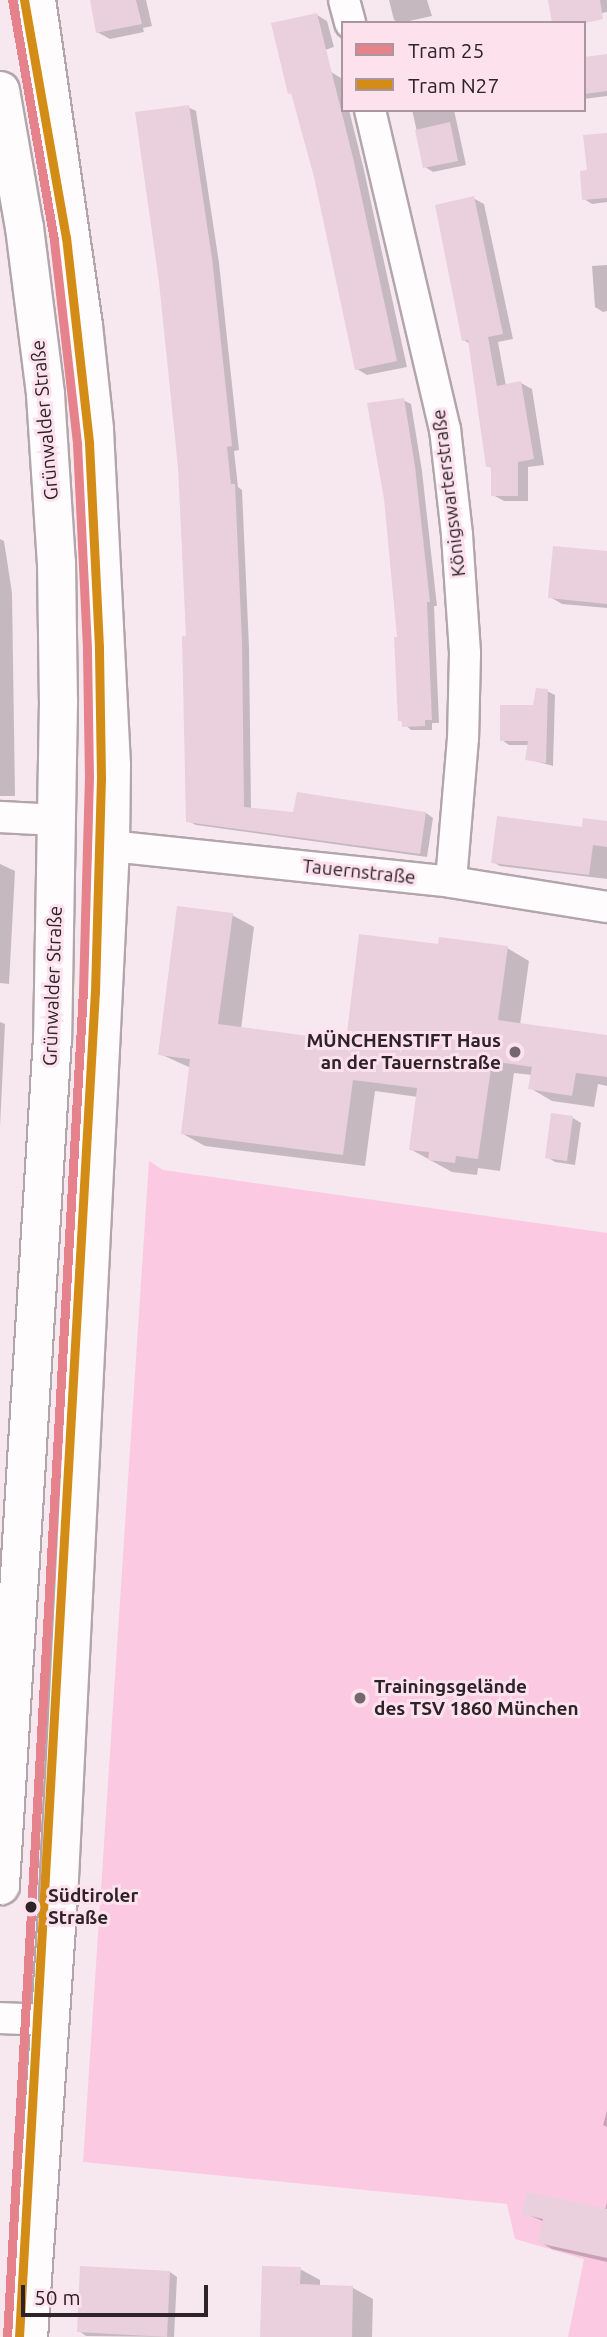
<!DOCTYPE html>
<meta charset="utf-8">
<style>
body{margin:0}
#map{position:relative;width:607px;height:2337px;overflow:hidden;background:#f7e8ef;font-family:Ubuntu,sans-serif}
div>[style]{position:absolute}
.green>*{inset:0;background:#fbcae2}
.shadow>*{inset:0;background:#0003}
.building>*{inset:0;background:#e9d0dc}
.roads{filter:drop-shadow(2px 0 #b2a6ab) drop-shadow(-2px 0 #b2a6ab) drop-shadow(0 2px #b2a6ab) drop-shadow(0 -2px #b2a6ab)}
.minor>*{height:30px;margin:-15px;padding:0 15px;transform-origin:15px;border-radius:15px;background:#fefcfd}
.major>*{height:37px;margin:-18.5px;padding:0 18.5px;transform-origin:18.5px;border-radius:18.5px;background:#fefcfd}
.tram-1>*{height:9px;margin:-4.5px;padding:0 4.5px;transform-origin:4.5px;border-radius:4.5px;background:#e6828c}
.tram-2>*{height:9px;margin:-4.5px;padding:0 4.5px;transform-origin:4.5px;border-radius:4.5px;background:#d38d17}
.dots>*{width:19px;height:19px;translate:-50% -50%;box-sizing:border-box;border:4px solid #fde2ee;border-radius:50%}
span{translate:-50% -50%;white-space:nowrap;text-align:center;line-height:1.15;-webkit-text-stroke:6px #fde2ee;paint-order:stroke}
.street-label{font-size:19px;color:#2d2328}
.poi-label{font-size:19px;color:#2d2328;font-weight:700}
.right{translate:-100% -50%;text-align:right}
.left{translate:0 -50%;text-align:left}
.stop-label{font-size:19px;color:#2d2328;font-weight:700}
.legend{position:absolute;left:341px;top:21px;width:245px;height:91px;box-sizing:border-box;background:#fde2ee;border:2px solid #aa969f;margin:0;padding:9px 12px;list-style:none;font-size:21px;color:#2d2328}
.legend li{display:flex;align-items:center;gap:14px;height:35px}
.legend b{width:35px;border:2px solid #aa969f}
.scale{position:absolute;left:21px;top:2285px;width:187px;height:32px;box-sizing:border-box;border:4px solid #2d2328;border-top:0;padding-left:9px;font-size:21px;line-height:24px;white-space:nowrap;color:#2d2328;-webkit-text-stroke:5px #fde2ee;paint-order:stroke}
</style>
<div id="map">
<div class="green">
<div style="clip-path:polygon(149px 1161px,163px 1170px,607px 1233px,607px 2337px,568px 2337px,584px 2259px,515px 2239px,507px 2204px,83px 2162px)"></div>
</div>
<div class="shadow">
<div style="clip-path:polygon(92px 0,146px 0,152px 26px,143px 28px,144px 32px,110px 39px,97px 32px)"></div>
<div style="clip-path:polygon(389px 0,427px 0,432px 16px,400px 23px,394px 20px)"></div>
<div style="clip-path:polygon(550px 0,607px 0,607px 12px,561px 22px)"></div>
<div style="clip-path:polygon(317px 15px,327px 21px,334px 47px,325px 50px,331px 72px,341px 78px,343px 110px,349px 110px,364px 170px,407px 367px,367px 375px,357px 369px,315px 176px,293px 95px,290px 93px)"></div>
<div style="clip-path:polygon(607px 56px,607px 96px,584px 99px,584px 59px)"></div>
<div style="clip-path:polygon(188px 107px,196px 111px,219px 263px,239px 450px,234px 451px,238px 487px,242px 490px,249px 647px,251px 809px,295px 814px,426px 813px,433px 818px,427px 857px,196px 825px,188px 821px)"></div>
<div style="clip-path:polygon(412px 110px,454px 110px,466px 165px,433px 172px,425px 167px)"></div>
<div style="clip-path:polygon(607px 134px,607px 202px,592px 204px,584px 199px,589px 172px)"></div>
<div style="clip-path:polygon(473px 198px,484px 204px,513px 339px,498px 342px,506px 386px,521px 383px,532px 389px,544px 465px,528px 467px,528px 501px,504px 501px,493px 495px,493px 469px,488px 466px,470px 344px,464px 340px)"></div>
<div style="clip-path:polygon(607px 265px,607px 311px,603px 312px,595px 307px,592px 266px)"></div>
<div style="clip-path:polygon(403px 400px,411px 404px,422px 471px,437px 606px,434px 606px,439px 723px,432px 723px,432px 730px,411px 730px,400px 720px)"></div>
<div style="clip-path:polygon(0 539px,4px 541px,12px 593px,15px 796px,0 796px)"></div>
<div style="clip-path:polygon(607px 553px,607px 608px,562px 604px,550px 597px)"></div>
<div style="clip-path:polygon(547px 691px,555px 695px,553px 766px,527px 759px,529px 745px,509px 745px,502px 740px)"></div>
<div style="clip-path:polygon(607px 822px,607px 879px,500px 866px,493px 862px)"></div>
<div style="clip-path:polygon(0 864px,15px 871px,9px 984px,0 983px)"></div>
<div style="clip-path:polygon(232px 915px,254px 927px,241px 1029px,347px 1042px,439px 946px,507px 948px,529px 961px,520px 1025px,607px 1037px,607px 1086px,598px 1084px,594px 1107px,552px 1101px,530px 1088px,532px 1075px,514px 1073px,500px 1171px,478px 1168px,477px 1175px,452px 1172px,410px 1149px,418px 1097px,375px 1091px,365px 1166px,205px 1146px,183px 1134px,191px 1068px,160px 1054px)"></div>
<div style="clip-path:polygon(0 1022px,5px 1024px,0 1127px)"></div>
<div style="clip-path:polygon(573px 1118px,581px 1123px,575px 1165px,555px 1162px,547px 1157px)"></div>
<div style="clip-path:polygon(607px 2111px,607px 2127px,603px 2125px)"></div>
<div style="clip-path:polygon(607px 2202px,607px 2262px,552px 2249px,540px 2242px,545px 2222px,524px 2213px,605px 2210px)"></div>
<div style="clip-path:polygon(300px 2269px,320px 2280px,320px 2287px,353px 2288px,373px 2299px,372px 2337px,262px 2337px)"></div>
<div style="clip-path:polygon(170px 2272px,177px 2277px,174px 2337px,86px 2336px,79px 2331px)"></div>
</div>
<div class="building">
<div style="clip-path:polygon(90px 0,136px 0,142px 24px,96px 33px)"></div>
<div style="clip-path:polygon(548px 0,600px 0,603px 19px,585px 23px,552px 23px)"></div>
<div style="clip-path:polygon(317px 13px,354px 162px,397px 361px,355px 370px,314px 177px,291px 93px,288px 94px,271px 23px)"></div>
<div style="clip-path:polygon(607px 54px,607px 91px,584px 94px,584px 57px)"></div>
<div style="clip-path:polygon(189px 105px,212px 258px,232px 446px,227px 447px,231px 484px,235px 484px,242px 641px,244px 807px,293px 812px,297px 792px,426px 812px,420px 854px,186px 822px,182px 636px,186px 636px,178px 467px,159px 282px,135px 112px)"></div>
<div style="clip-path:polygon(450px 122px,458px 161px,423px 168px,415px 130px)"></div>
<div style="clip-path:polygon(607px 133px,607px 198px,582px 200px,580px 171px,587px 170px,583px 135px)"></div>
<div style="clip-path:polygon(474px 196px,503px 334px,488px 337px,497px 386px,521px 381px,534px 459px,518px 462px,518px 496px,491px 496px,491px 467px,486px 467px,468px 340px,462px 341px,435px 205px)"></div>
<div style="clip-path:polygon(404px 398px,415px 466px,430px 602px,427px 602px,432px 720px,425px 720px,425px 726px,402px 727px,402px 721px,398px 721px,394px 637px,397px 637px,384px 499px,367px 403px)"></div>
<div style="clip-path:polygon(553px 546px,607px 551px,607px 604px,548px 598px)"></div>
<div style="clip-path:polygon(536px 688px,548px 689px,546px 763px,525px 760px,528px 741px,500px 741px,500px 705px,533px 705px)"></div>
<div style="clip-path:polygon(497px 816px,582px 827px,583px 818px,607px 821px,607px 847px,593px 845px,589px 875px,491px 863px)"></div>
<div style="clip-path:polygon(177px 906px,233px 913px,218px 1024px,346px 1041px,359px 934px,438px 944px,439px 937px,508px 946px,498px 1020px,607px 1035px,607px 1077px,576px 1073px,572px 1096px,528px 1089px,532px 1067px,492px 1061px,478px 1159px,456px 1156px,455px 1163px,428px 1160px,429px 1152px,409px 1150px,417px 1088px,353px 1080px,343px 1155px,181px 1134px,190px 1059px,158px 1055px)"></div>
<div style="clip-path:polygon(551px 1113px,573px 1116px,567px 1161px,545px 1158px)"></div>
<div style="clip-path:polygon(527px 2192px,607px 2209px,607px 2258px,538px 2243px,543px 2219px,522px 2214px)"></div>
<div style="clip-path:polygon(80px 2266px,170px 2271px,167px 2337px,77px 2332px)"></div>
<div style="clip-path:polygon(262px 2266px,301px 2267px,300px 2284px,353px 2286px,352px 2337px,260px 2337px)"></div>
</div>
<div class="roads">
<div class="minor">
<div style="left:344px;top:0;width:24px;rotate:75deg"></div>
<div style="left:370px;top:110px;width:328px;rotate:76.8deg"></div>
<div style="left:445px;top:429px;width:107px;rotate:83.5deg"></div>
<div style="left:457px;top:535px;width:118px;rotate:86.1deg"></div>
<div style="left:465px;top:653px;width:85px;rotate:91.3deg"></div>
<div style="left:463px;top:738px;width:144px;rotate:94.8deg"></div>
<div style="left:0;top:817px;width:56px;rotate:3.1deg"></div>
<div style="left:110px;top:846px;width:343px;rotate:6deg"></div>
<div style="left:451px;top:882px;width:158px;rotate:9.1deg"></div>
<div style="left:0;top:2018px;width:50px;rotate:2.3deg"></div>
</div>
<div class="major">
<div style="left:0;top:90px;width:139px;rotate:80.1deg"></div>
<div style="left:24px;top:227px;width:168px;rotate:82.8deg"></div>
<div style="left:45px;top:394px;width:168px;rotate:86.3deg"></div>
<div style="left:56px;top:562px;width:139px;rotate:89.2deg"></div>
<div style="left:58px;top:701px;width:336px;rotate:91deg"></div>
<div style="left:52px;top:1037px;width:850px;rotate:93.51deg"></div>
<div style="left:28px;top:2337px;width:440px;rotate:-86.1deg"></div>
<div style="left:58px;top:1898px;width:1053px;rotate:-87.17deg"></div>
<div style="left:110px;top:846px;width:81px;rotate:-89.3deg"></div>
<div style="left:111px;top:765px;width:337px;rotate:-92.9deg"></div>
<div style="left:94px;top:428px;width:104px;rotate:-96.1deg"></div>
<div style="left:83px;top:325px;width:328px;rotate:-98.2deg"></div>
</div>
</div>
<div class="tram-1">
<div style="left:7px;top:2337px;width:1348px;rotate:-86.77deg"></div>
<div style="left:83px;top:991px;width:213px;rotate:-88.4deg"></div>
<div style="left:89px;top:778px;width:130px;rotate:-90.9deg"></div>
<div style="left:87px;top:648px;width:205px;rotate:-92.8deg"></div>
<div style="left:77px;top:443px;width:204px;rotate:-96.5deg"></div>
<div style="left:54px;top:240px;width:244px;rotate:-99.9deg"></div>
</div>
<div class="tram-2">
<div style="left:19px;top:2337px;width:1347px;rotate:-86.77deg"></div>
<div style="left:95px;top:992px;width:214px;rotate:-88.4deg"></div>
<div style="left:101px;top:778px;width:131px;rotate:-90.9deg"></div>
<div style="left:99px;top:647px;width:205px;rotate:-92.8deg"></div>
<div style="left:89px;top:442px;width:205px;rotate:-96.4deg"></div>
<div style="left:66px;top:238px;width:242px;rotate:-100deg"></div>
</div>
<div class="dots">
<div style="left:515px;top:1052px;background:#74686e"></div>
<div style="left:360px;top:1698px;background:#74686e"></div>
<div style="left:31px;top:1907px;background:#2d2328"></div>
</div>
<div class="street-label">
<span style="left:45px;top:420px;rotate:-95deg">Grünwalder Straße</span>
<span style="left:449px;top:493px;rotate:-97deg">Königswarterstraße</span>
<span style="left:359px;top:872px;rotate:6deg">Tauernstraße</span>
<span style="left:53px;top:986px;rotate:-88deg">Grünwalder Straße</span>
</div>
<div class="poi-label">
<span class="right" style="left:501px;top:1052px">MÜNCHENSTIFT Haus<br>an der Tauernstraße</span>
<span class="left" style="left:374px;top:1698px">Trainingsgelände<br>des TSV 1860 München</span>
</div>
<div class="stop-label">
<span class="left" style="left:48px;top:1907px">Südtiroler<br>Straße</span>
</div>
<ul class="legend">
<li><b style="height:9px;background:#e6828c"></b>Tram 25</li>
<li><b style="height:9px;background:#d38d17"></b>Tram N27</li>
</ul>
<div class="scale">50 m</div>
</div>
